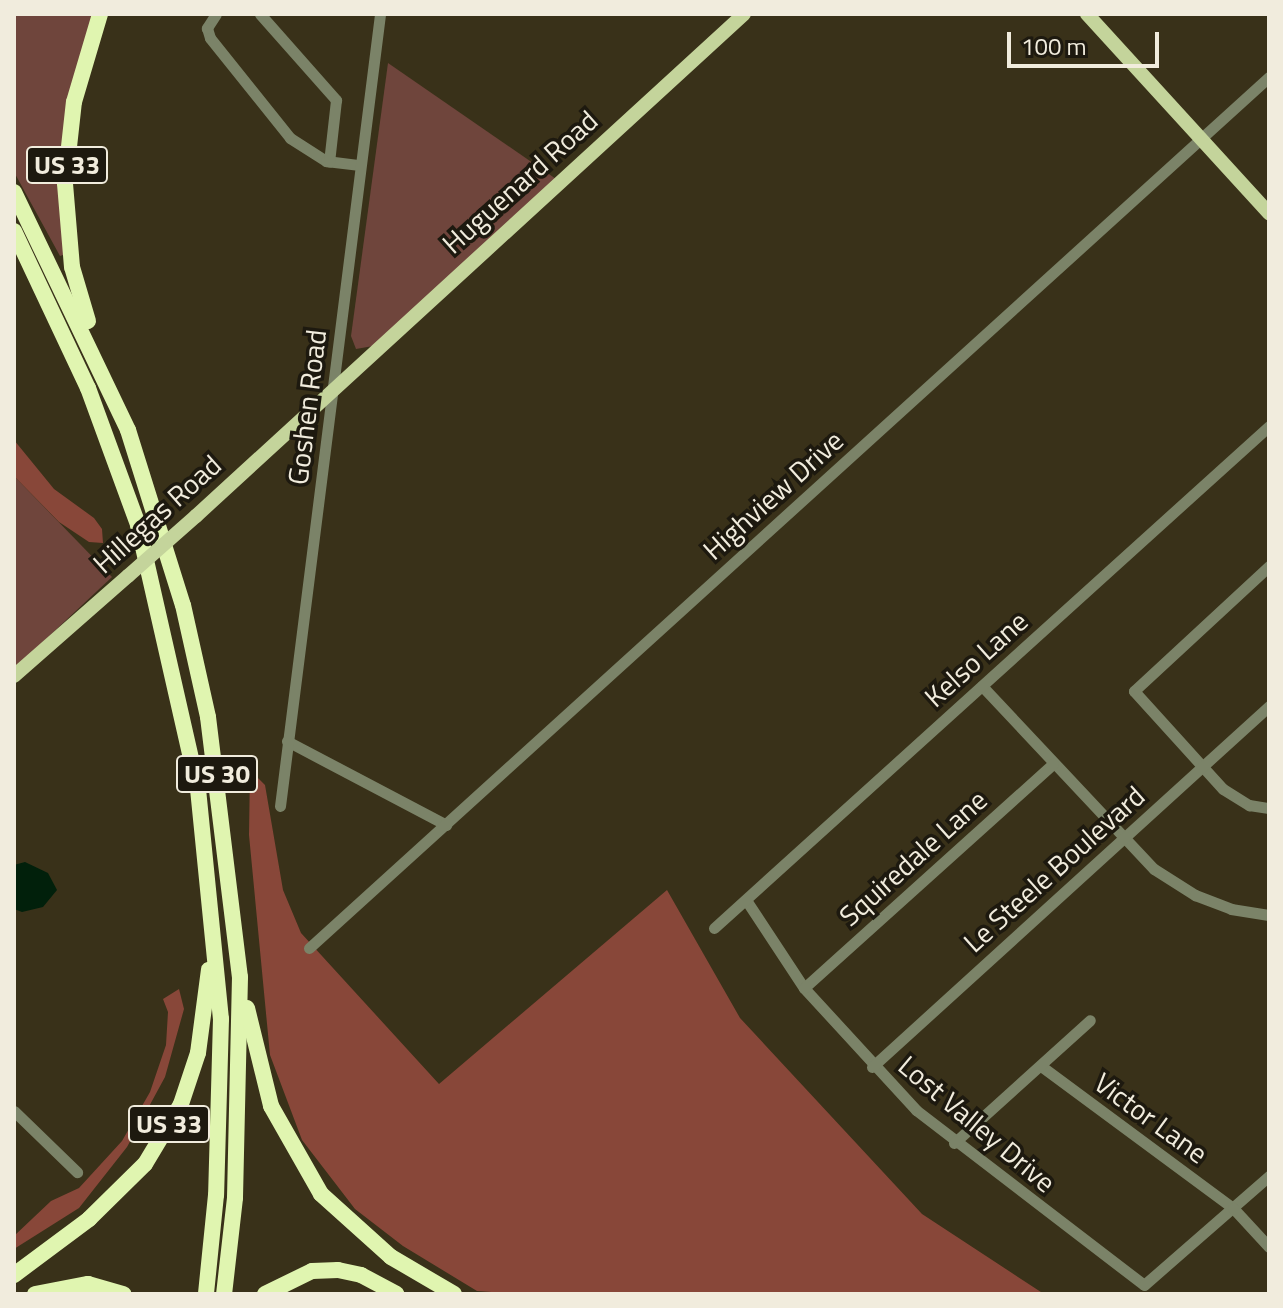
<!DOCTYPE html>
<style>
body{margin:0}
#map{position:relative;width:1283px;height:1308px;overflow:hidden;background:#393119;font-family:"Titillium Web",sans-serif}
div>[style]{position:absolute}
.green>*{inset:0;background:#6f453c}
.forest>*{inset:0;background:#884739}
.water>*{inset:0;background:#01200b}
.minor>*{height:11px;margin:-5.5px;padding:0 5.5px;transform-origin:5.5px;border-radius:5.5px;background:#7b8368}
.major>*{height:14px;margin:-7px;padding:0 7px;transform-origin:7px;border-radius:7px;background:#c4d49b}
.highway>*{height:16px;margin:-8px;padding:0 8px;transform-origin:8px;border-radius:8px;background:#e0f5b0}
.major-bridge>*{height:14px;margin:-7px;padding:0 7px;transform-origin:7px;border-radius:7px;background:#c4d49b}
span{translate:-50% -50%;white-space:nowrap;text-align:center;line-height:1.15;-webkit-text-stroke:7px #1d190f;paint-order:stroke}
.shield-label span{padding:2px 6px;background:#1d190f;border:2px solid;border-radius:6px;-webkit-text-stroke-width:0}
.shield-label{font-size:26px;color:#f1ecdd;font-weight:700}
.street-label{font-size:28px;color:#f1ecdd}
.frame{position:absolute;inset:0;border:16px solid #f1ecdd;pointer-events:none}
.scale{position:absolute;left:1007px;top:32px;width:152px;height:36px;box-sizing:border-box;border:4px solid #f1ecdd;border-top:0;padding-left:10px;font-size:24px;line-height:28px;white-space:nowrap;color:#f1ecdd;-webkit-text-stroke:6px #1d190f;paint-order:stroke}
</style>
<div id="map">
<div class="green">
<div style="clip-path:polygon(14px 14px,96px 14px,85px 41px,66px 254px,60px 256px,14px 172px)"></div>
<div style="clip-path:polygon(388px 63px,556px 179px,373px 346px,356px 349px,351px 336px)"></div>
<div style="clip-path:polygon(14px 476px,112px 577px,14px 669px)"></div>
</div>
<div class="forest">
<div style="clip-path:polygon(14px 440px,54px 489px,94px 518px,102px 529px,103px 543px,89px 542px,59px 522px,14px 476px)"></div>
<div style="clip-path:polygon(250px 770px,265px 785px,283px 890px,301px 933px,439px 1084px,667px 890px,740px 1018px,922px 1214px,1044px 1294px,521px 1294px,477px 1291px,403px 1246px,355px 1209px,302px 1140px,270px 1055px,249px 835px)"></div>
<div style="clip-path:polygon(179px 989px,184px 1009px,165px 1077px,127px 1147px,79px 1208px,14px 1249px,14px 1236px,51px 1201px,79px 1188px,122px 1141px,150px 1092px,166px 1045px,168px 1012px,163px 999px)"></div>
</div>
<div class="water">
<div style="clip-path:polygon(25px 862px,48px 873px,57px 890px,43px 907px,22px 912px,14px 909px,14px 865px)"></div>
</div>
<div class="minor">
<div style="left:216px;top:14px;width:17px;rotate:123deg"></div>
<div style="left:207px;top:28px;width:10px;rotate:73deg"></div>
<div style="left:210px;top:38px;width:128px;rotate:51.3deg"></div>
<div style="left:290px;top:138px;width:43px;rotate:32.6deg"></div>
<div style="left:326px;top:161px;width:34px;rotate:7deg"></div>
<div style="left:260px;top:14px;width:115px;rotate:48.5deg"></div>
<div style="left:336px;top:100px;width:62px;rotate:96.4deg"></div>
<div style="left:1269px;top:566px;width:184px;rotate:137.2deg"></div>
<div style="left:1134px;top:691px;width:132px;rotate:47.8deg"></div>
<div style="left:1223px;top:789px;width:31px;rotate:32deg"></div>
<div style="left:1249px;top:805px;width:20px;rotate:9deg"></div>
<div style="left:982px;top:686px;width:251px;rotate:46.8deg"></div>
<div style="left:1154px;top:869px;width:49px;rotate:32.4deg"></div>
<div style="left:1195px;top:895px;width:39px;rotate:21deg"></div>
<div style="left:1231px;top:909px;width:38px;rotate:9deg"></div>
<div style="left:287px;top:741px;width:180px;rotate:27.8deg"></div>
<div style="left:280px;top:806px;width:798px;rotate:-82.8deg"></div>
<div style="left:746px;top:900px;width:105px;rotate:56.6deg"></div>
<div style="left:804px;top:988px;width:166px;rotate:47.4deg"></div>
<div style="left:916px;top:1110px;width:287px;rotate:37.5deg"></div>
<div style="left:1144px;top:1285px;width:166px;rotate:-41.1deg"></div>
<div style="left:714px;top:928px;width:748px;rotate:-42.13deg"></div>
<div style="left:309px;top:948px;width:1296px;rotate:-42.22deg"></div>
<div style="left:804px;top:988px;width:335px;rotate:-42deg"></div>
<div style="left:1041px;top:1066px;width:239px;rotate:36.5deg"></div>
<div style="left:1233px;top:1208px;width:53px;rotate:47.3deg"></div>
<div style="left:872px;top:1067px;width:537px;rotate:-42.28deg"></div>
<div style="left:14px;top:1111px;width:88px;rotate:44.1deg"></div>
<div style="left:954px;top:1143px;width:183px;rotate:-42.1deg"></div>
</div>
<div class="major">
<div style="left:1087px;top:14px;width:270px;rotate:47.6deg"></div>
<div style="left:196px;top:516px;width:743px;rotate:-42.49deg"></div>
<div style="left:14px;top:676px;width:152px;rotate:-41.3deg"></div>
</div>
<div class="highway">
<div style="left:14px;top:192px;width:264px;rotate:64.4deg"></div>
<div style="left:128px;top:430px;width:183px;rotate:72.6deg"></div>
<div style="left:183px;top:605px;width:115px;rotate:77.4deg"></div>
<div style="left:208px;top:717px;width:262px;rotate:83deg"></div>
<div style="left:240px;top:977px;width:221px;rotate:91.3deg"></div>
<div style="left:235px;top:1198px;width:97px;rotate:96.5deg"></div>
<div style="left:14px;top:231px;width:174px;rotate:64.8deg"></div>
<div style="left:88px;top:388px;width:146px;rotate:69.9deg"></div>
<div style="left:138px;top:525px;width:271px;rotate:77.2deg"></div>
<div style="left:198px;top:789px;width:231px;rotate:84.3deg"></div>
<div style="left:221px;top:1019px;width:176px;rotate:91.6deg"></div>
<div style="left:216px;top:1195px;width:100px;rotate:95.8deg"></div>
<div style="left:88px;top:321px;width:56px;rotate:-106.5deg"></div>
<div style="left:72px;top:267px;width:84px;rotate:-94.8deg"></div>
<div style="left:65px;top:183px;width:81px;rotate:-83.7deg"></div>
<div style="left:74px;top:102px;width:92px;rotate:-73.5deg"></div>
<div style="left:247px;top:1008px;width:101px;rotate:76.2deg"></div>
<div style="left:271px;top:1106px;width:101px;rotate:60.4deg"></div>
<div style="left:321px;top:1194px;width:94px;rotate:42deg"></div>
<div style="left:391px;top:1257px;width:73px;rotate:30.4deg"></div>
<div style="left:14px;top:1275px;width:94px;rotate:-36.7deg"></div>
<div style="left:89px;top:1219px;width:78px;rotate:-44.5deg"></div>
<div style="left:145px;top:1164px;width:70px;rotate:-59deg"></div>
<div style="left:181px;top:1104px;width:54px;rotate:-71.6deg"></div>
<div style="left:198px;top:1053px;width:84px;rotate:-82.5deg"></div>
<div style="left:35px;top:1294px;width:54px;rotate:-10.7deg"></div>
<div style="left:88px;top:1284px;width:37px;rotate:16deg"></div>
<div style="left:265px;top:1294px;width:52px;rotate:-26.1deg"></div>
<div style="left:312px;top:1271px;width:26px;rotate:-2deg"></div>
<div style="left:338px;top:1270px;width:24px;rotate:12deg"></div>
<div style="left:361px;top:1275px;width:40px;rotate:28deg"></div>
</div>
<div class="major-bridge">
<div style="left:128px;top:576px;width:91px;rotate:-41.4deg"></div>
</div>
<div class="shield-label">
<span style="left:67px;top:165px">US 33</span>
<span style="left:217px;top:774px">US 30</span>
<span style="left:169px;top:1124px">US 33</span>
</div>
<div class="street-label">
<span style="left:520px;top:182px;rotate:-42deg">Huguenard Road</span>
<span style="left:307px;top:407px;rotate:-83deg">Goshen Road</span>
<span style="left:773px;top:495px;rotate:-42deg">Highview Drive</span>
<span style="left:157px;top:514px;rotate:-42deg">Hillegas Road</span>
<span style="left:976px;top:659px;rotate:-42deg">Kelso Lane</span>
<span style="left:913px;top:858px;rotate:-42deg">Squiredale Lane</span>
<span style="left:1054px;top:869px;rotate:-42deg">Le Steele Boulevard</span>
<span style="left:1151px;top:1118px;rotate:36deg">Victor Lane</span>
<span style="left:977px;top:1124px;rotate:40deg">Lost Valley Drive</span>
</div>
<div class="frame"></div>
<div class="scale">100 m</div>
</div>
